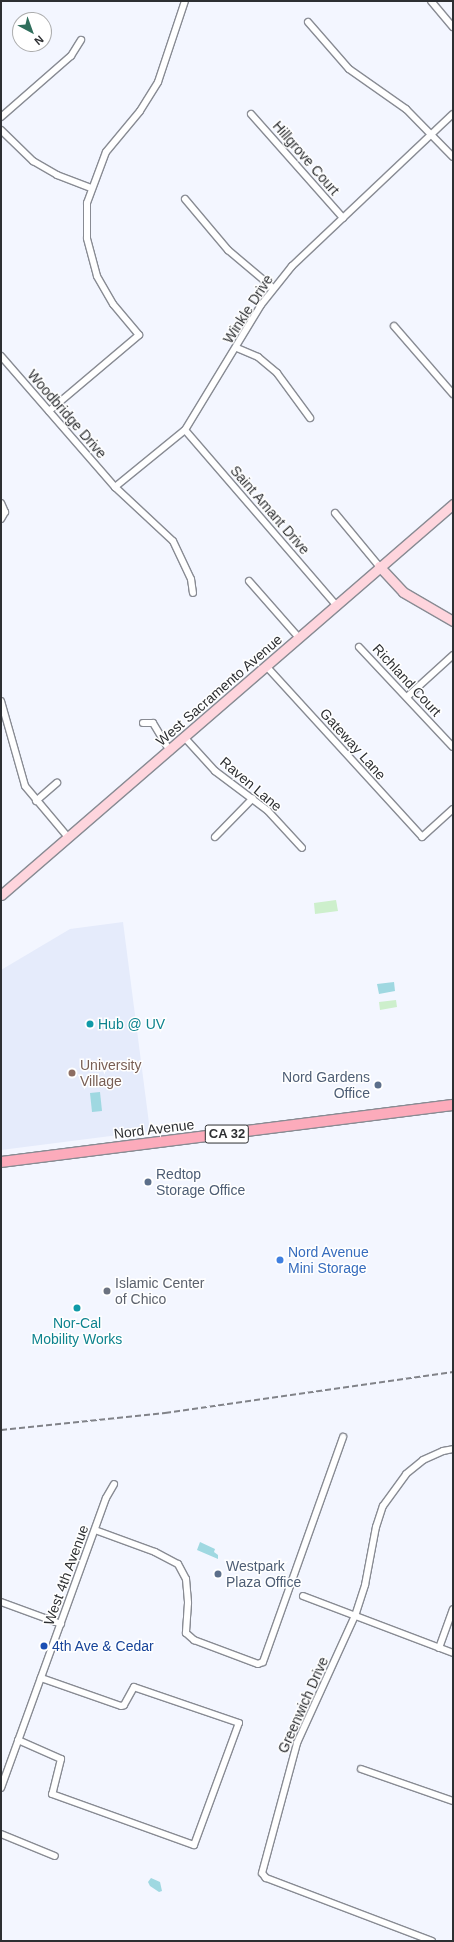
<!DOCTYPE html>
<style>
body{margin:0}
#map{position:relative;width:454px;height:1942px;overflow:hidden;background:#f3f6ff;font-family:Arial,sans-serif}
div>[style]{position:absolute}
.built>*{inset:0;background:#e5ebfb}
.green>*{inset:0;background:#cdefcc}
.water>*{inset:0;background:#9fd8e1}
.roads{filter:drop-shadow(1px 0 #888b93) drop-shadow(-1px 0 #888b93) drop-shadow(0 1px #888b93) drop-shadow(0 -1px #888b93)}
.street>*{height:6px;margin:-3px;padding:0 3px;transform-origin:3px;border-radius:3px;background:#fff}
.secondary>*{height:9px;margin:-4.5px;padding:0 4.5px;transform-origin:4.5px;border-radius:4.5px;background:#fed5dd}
.primary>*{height:10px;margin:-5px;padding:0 5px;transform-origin:5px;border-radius:5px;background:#fcabbb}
.rail>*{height:2px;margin-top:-1px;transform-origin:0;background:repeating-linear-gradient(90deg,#818389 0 6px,transparent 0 9px)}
.dots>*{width:11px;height:11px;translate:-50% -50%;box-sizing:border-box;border:2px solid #fff;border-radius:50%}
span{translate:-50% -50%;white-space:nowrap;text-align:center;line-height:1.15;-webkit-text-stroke:3px #fff;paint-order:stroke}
.shield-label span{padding:1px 3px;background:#fff;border:1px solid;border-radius:3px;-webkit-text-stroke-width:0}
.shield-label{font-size:13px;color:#2d2f32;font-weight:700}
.street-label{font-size:14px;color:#2d2f32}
.culture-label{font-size:14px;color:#0d838f}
.left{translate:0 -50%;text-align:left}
.education-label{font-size:14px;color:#785e54}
.service-label{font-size:14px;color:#4e5e75}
.right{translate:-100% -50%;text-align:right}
.shop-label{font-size:14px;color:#366cbe}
.worship-label{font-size:14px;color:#5b616d}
.transit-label{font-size:14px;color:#164399}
.frame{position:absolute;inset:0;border:2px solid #2d2f32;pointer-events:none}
.north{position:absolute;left:12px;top:12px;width:40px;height:40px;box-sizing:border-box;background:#fff;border:1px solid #abacad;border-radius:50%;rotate:139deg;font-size:11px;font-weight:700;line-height:16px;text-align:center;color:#2d2f32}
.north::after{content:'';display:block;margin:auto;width:14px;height:18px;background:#2f6e5c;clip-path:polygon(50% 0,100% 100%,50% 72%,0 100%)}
</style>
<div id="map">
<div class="built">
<div style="clip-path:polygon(123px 922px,150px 1131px,1px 1150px,1px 970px,70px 929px)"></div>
</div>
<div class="green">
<div style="clip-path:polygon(336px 900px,338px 911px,315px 914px,314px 903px)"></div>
<div style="clip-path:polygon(396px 1000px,397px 1007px,380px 1010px,379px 1002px)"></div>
</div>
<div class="water">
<div style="clip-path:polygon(394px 982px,395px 991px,379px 994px,377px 984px)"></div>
<div style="clip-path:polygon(100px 1092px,102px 1111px,92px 1112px,90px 1093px)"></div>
<div style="clip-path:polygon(200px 1542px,215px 1549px,214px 1552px,218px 1555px,218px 1559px,197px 1550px)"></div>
<div style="clip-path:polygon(151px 1878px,160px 1882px,162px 1891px,159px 1892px,150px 1886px,148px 1882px)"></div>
</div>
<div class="roads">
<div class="street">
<div style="left:431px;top:1px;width:34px;rotate:50deg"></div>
<div style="left:308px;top:22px;width:62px;rotate:48.9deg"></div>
<div style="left:349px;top:69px;width:70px;rotate:35.1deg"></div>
<div style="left:406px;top:109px;width:67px;rotate:45.6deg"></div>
<div style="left:251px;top:114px;width:139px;rotate:48.5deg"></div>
<div style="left:1px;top:117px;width:93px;rotate:-41.1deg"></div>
<div style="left:71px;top:56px;width:19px;rotate:-58deg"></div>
<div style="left:1px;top:130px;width:45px;rotate:44.1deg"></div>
<div style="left:33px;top:161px;width:28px;rotate:30deg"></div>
<div style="left:57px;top:175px;width:36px;rotate:21deg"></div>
<div style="left:185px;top:199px;width:67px;rotate:49.9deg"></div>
<div style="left:228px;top:250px;width:59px;rotate:40.2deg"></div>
<div style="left:394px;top:326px;width:90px;rotate:49.1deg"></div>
<div style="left:237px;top:348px;width:23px;rotate:23deg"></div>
<div style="left:258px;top:357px;width:25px;rotate:40deg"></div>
<div style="left:277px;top:373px;width:56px;rotate:53.7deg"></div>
<div style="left:1px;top:356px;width:174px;rotate:49deg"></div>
<div style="left:115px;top:487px;width:79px;rotate:43deg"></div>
<div style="left:173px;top:541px;width:42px;rotate:64.7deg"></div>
<div style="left:191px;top:579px;width:14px;rotate:82deg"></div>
<div style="left:49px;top:411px;width:118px;rotate:-40.2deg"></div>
<div style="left:139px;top:335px;width:40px;rotate:-130deg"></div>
<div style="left:113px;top:304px;width:32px;rotate:-120deg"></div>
<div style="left:97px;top:276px;width:39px;rotate:-105deg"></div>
<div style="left:87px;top:238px;width:35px;rotate:-90deg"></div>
<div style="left:87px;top:203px;width:54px;rotate:-69.6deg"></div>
<div style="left:106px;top:152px;width:53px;rotate:-50.3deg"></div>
<div style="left:140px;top:111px;width:34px;rotate:-58deg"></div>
<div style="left:158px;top:82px;width:85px;rotate:-71.6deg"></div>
<div style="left:185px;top:430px;width:233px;rotate:49.2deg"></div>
<div style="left:115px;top:487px;width:90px;rotate:-39.2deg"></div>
<div style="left:185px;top:430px;width:146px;rotate:-58.7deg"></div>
<div style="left:261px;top:305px;width:50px;rotate:-51.5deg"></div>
<div style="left:292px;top:266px;width:221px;rotate:-43.4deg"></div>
<div style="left:1px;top:503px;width:10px;rotate:66deg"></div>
<div style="left:5px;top:512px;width:8px;rotate:120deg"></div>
<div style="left:335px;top:513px;width:69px;rotate:50.3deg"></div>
<div style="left:249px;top:581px;width:76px;rotate:48.7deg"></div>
<div style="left:359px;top:647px;width:137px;rotate:46.8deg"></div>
<div style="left:267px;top:667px;width:230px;rotate:47.6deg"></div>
<div style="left:422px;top:837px;width:42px;rotate:-42.1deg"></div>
<div style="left:408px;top:696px;width:61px;rotate:-42.3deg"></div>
<div style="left:1px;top:701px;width:88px;rotate:74.2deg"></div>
<div style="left:25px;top:786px;width:65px;rotate:50deg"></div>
<div style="left:143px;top:723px;width:10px"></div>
<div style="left:153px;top:723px;width:33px;rotate:59deg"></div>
<div style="left:185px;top:738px;width:45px;rotate:47.7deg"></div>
<div style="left:215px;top:771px;width:66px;rotate:37deg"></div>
<div style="left:268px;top:811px;width:50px;rotate:47.4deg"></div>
<div style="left:36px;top:801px;width:28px;rotate:-41deg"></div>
<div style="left:215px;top:837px;width:54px;rotate:-45.7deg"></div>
<div style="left:95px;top:1530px;width:64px;rotate:20.1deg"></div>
<div style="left:155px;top:1552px;width:26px;rotate:28deg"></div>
<div style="left:178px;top:1564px;width:17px;rotate:62deg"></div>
<div style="left:186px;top:1579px;width:24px;rotate:85deg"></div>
<div style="left:188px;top:1603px;width:30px;rotate:94deg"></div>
<div style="left:186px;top:1633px;width:11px;rotate:41deg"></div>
<div style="left:194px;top:1640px;width:68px;rotate:20.6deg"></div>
<div style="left:258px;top:1664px;width:5px;rotate:-22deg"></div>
<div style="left:263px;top:1662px;width:239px;rotate:-70.4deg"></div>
<div style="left:303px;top:1596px;width:160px;rotate:20.8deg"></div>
<div style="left:1px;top:1602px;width:64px;rotate:20.1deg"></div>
<div style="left:439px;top:1648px;width:41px;rotate:-70.3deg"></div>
<div style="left:18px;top:1740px;width:47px;rotate:23.8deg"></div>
<div style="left:61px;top:1759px;width:36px;rotate:104deg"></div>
<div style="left:52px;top:1794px;width:151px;rotate:19.8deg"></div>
<div style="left:194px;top:1845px;width:130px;rotate:-69.8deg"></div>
<div style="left:239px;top:1723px;width:111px;rotate:-161.1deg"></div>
<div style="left:134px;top:1687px;width:21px;rotate:119deg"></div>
<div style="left:124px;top:1705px;width:3px;rotate:162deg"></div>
<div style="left:121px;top:1706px;width:85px;rotate:-160.7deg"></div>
<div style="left:361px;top:1769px;width:97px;rotate:19.2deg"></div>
<div style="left:1px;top:1788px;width:308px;rotate:-70.1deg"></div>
<div style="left:106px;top:1498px;width:16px;rotate:-60deg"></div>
<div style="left:1px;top:1834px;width:58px;rotate:22.2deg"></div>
<div style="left:432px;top:1941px;width:178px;rotate:-159.2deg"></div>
<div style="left:266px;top:1878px;width:6px;rotate:-129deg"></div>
<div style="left:262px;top:1873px;width:135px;rotate:-74.9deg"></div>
<div style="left:297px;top:1743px;width:140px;rotate:-65.5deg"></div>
<div style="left:355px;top:1616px;width:33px;rotate:-72deg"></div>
<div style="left:365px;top:1585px;width:59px;rotate:-79.3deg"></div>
<div style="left:376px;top:1527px;width:22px;rotate:-72deg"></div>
<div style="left:383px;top:1506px;width:39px;rotate:-54deg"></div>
<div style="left:406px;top:1474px;width:22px;rotate:-39deg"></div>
<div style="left:423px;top:1460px;width:22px;rotate:-24deg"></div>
<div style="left:443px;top:1451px;width:10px;rotate:-11deg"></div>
</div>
<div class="secondary">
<div style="left:379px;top:566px;width:35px;rotate:47deg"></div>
<div style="left:403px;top:592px;width:58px;rotate:30.1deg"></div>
<div style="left:1px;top:895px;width:598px;rotate:-40.86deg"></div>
</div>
<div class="primary">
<div style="left:1px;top:1162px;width:456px;rotate:-7.2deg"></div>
</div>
</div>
<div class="rail">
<div style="left:1px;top:1430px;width:165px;rotate:-5.9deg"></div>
<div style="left:165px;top:1413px;width:291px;rotate:-8.1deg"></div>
</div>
<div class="dots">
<div style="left:90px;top:1024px;background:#0f9aa8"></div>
<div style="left:72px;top:1073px;background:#8d6e63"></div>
<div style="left:378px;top:1085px;background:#5c6f8a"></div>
<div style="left:148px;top:1182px;background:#5c6f8a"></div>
<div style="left:280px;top:1260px;background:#3f7fe0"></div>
<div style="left:107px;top:1291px;background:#6b7280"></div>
<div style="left:77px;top:1308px;background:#0f9aa8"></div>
<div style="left:218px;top:1574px;background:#5c6f8a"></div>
<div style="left:44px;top:1646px;background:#1a4fb4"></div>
</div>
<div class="shield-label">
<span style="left:227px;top:1134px">CA 32</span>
</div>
<div class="street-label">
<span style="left:306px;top:158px;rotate:49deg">Hillgrove Court</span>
<span style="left:248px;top:309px;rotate:-57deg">Winkle Drive</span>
<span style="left:67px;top:414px;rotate:49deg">Woodbridge Drive</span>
<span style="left:270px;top:510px;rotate:49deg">Saint Amant Drive</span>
<span style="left:407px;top:680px;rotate:47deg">Richland Court</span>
<span style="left:219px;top:690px;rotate:-41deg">West Sacramento Avenue</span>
<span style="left:353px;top:744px;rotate:48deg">Gateway Lane</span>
<span style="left:251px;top:784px;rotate:40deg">Raven Lane</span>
<span style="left:154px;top:1129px;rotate:-7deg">Nord Avenue</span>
<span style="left:66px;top:1575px;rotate:-70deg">West 4th Avenue</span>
<span style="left:303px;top:1705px;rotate:-66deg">Greenwich Drive</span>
</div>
<div class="culture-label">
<span class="left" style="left:98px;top:1024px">Hub @ UV</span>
<span style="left:77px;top:1331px">Nor-Cal<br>Mobility Works</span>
</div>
<div class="education-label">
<span class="left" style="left:80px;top:1073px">University<br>Village</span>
</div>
<div class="service-label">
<span class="right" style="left:370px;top:1085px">Nord Gardens<br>Office</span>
<span class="left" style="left:156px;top:1182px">Redtop<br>Storage Office</span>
<span class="left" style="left:226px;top:1574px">Westpark<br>Plaza Office</span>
</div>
<div class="shop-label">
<span class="left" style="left:288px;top:1260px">Nord Avenue<br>Mini Storage</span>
</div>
<div class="worship-label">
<span class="left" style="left:115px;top:1291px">Islamic Center<br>of Chico</span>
</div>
<div class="transit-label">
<span class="left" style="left:52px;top:1646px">4th Ave &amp; Cedar</span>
</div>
<div class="frame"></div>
<div class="north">N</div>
</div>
